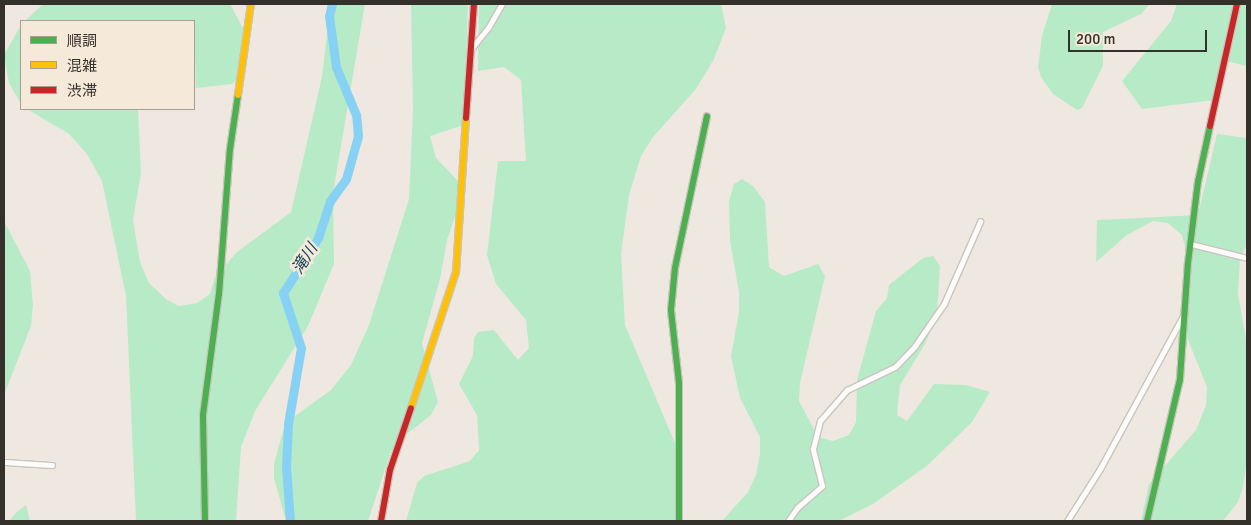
<!DOCTYPE html>
<meta charset="utf-8">
<style>
body{margin:0}
#map{position:relative;width:1251px;height:525px;overflow:hidden;background:#efe8e0;font-family:Signika,"Noto Sans JP",sans-serif}
div>[style]{position:absolute}
.green>*{inset:0;background:#b7ebc8}
.river>*{height:9px;margin:-4.5px;padding:0 4.5px;transform-origin:4.5px;border-radius:4.5px;background:#87d1f5}
.roads{filter:drop-shadow(1px 0 #cac4be) drop-shadow(-1px 0 #cac4be) drop-shadow(0 1px #cac4be) drop-shadow(0 -1px #cac4be)}
.street>*{height:4.5px;margin:-2.25px;padding:0 2.25px;transform-origin:2.25px;border-radius:2.25px;background:#fdfcfa}
.fast>*{height:6px;margin:-3px;padding:0 3px;transform-origin:3px;border-radius:3px;background:#4caf50}
.slow>*{height:6px;margin:-3px;padding:0 3px;transform-origin:3px;border-radius:3px;background:#ffc107}
.jam>*{height:6px;margin:-3px;padding:0 3px;transform-origin:3px;border-radius:3px;background:#c62828}
span{translate:-50% -50%;white-space:nowrap;text-align:center;line-height:1.15;-webkit-text-stroke:5px #f5e9da;paint-order:stroke}
.water-label{font-size:16px;color:#124057;font-style:italic}
.frame{position:absolute;inset:0;border:5px solid #34302a;pointer-events:none}
.legend{position:absolute;left:20px;top:20px;width:175px;height:90px;box-sizing:border-box;background:#f5e9da;border:1px solid #a89f94;margin:0;padding:6px 9px;list-style:none;font-size:15px;color:#34302a}
.legend li{display:flex;align-items:center;gap:10px;height:25px}
.legend b{width:25px;border:1px solid #a89f94}
.scale{position:absolute;left:1068px;top:30px;width:139px;height:22px;box-sizing:border-box;border:2px solid #34302a;border-top:0;padding-left:6px;font-size:15px;line-height:18px;white-space:nowrap;color:#34302a;-webkit-text-stroke:4px #f5e9da;paint-order:stroke}
</style>
<div id="map">
<div class="green">
<div style="clip-path:polygon(43px 4px,230px 4px,246px 34px,247px 64px,244px 72px,232px 84px,196px 88px,194px 21px,25px 21px)"></div>
<div style="clip-path:polygon(327px 4px,365px 4px,333px 193px,334px 264px,308px 326px,255px 411px,241px 447px,236px 521px,136px 521px,126px 296px,102px 181px,87px 154px,69px 134px,27px 109px,138px 109px,141px 173px,133px 220px,140px 262px,149px 283px,167px 300px,179px 306px,197px 303px,210px 294px,215px 277px,237px 252px,291px 212px,322px 77px,327px 34px)"></div>
<div style="clip-path:polygon(411px 4px,468px 4px,464px 125px,430px 136px,436px 158px,465px 188px,447px 240px,440px 279px,422px 343px,438px 402px,431px 415px,403px 437px,391px 451px,368px 521px,286px 521px,274px 478px,274px 464px,283px 431px,295px 416px,331px 390px,351px 365px,369px 325px,409px 199px,413px 110px)"></div>
<div style="clip-path:polygon(479px 4px,721px 4px,726px 28px,714px 59px,696px 89px,653px 137px,641px 156px,629px 195px,621px 254px,625px 325px,678px 450px,683px 482px,681px 521px,406px 521px,417px 483px,424px 476px,470px 461px,479px 450px,477px 415px,459px 384px,473px 356px,474px 338px,478px 332px,494px 330px,518px 360px,529px 348px,526px 320px,496px 284px,487px 255px,498px 161px,526px 161px,521px 80px,504px 67px,478px 71px)"></div>
<div style="clip-path:polygon(1052px 4px,1150px 4px,1141px 14px,1103px 32px,1103px 66px,1082px 108px,1077px 110px,1053px 94px,1041px 77px,1038px 67px,1042px 36px)"></div>
<div style="clip-path:polygon(1177px 4px,1247px 4px,1247px 66px,1221px 60px,1214px 100px,1142px 109px,1122px 81px,1171px 21px)"></div>
<div style="clip-path:polygon(21px 25px,21px 104px,9px 83px,4px 55px)"></div>
<div style="clip-path:polygon(1217px 134px,1247px 138px,1247px 244px,1240px 258px,1238px 294px,1247px 345px,1247px 458px,1243px 487px,1238px 502px,1223px 521px,1141px 521px,1149px 484px,1196px 430px,1206px 405px,1207px 387px,1184px 330px,1181px 312px,1186px 251px,1182px 235px,1168px 223px,1153px 221px,1127px 235px,1096px 262px,1097px 220px,1198px 215px)"></div>
<div style="clip-path:polygon(742px 179px,753px 186px,765px 202px,769px 267px,784px 276px,818px 264px,825px 276px,800px 383px,799px 401px,818px 437px,833px 441px,849px 435px,856px 422px,857px 380px,876px 311px,887px 298px,889px 285px,923px 258px,933px 256px,940px 266px,937px 314px,925px 344px,900px 385px,897px 415px,907px 421px,934px 384px,966px 385px,990px 392px,972px 422px,928px 465px,873px 504px,839px 521px,722px 521px,748px 492px,756px 475px,760px 454px,760px 437px,740px 398px,731px 356px,739px 312px,739px 292px,730px 241px,729px 201px,734px 184px)"></div>
<div style="clip-path:polygon(4px 221px,30px 271px,33px 305px,31px 326px,4px 395px)"></div>
<div style="clip-path:polygon(26px 505px,30px 521px,9px 521px,17px 512px)"></div>
</div>
<div class="river">
<div style="left:290px;top:521px;width:54px;rotate:-94.2deg"></div>
<div style="left:286px;top:467px;width:43px;rotate:-87.3deg"></div>
<div style="left:288px;top:424px;width:77px;rotate:-80.3deg"></div>
<div style="left:301px;top:348px;width:58px;rotate:-108.1deg"></div>
<div style="left:283px;top:293px;width:65px;rotate:-57.5deg"></div>
<div style="left:318px;top:238px;width:39px;rotate:-72deg"></div>
<div style="left:330px;top:201px;width:27px;rotate:-54deg"></div>
<div style="left:346px;top:179px;width:45px;rotate:-74.4deg"></div>
<div style="left:358px;top:136px;width:21px;rotate:-95deg"></div>
<div style="left:356px;top:115px;width:52px;rotate:-112.6deg"></div>
<div style="left:336px;top:67px;width:51px;rotate:-97.8deg"></div>
<div style="left:329px;top:16px;width:12px;rotate:-76deg"></div>
</div>
<div class="roads">
<div class="street">
<div style="left:471px;top:49px;width:27px;rotate:-51deg"></div>
<div style="left:488px;top:28px;width:28px;rotate:-60deg"></div>
<div style="left:1191px;top:244px;width:58px;rotate:14deg"></div>
<div style="left:4px;top:462px;width:48px;rotate:3.6deg"></div>
<div style="left:788px;top:521px;width:16px;rotate:-55deg"></div>
<div style="left:797px;top:508px;width:33px;rotate:-41deg"></div>
<div style="left:822px;top:486px;width:38px;rotate:-104deg"></div>
<div style="left:813px;top:449px;width:29px;rotate:-76deg"></div>
<div style="left:820px;top:421px;width:41px;rotate:-48.9deg"></div>
<div style="left:847px;top:390px;width:53px;rotate:-25.6deg"></div>
<div style="left:895px;top:367px;width:29px;rotate:-46deg"></div>
<div style="left:915px;top:346px;width:51px;rotate:-55.4deg"></div>
<div style="left:944px;top:304px;width:90px;rotate:-66.3deg"></div>
<div style="left:1067px;top:521px;width:62px;rotate:-57.6deg"></div>
<div style="left:1100px;top:469px;width:174px;rotate:-61.5deg"></div>
</div>
<div class="fast">
<div style="left:205px;top:521px;width:106px;rotate:-91.1deg"></div>
<div style="left:203px;top:415px;width:122px;rotate:-82.5deg"></div>
<div style="left:219px;top:294px;width:145px;rotate:-85.7deg"></div>
<div style="left:230px;top:149px;width:55px;rotate:-81.6deg"></div>
<div style="left:679px;top:521px;width:138px;rotate:-90deg"></div>
<div style="left:679px;top:383px;width:73px;rotate:-96.3deg"></div>
<div style="left:671px;top:310px;width:42px;rotate:-84.6deg"></div>
<div style="left:675px;top:268px;width:155px;rotate:-78.1deg"></div>
<div style="left:1147px;top:521px;width:146px;rotate:-76.9deg"></div>
<div style="left:1180px;top:379px;width:116px;rotate:-86.1deg"></div>
<div style="left:1188px;top:263px;width:82px;rotate:-83deg"></div>
<div style="left:1198px;top:182px;width:57px;rotate:-77.9deg"></div>
</div>
<div class="slow">
<div style="left:238px;top:95px;width:92px;rotate:-81.9deg"></div>
<div style="left:411px;top:408px;width:143px;rotate:-71.7deg"></div>
<div style="left:456px;top:272px;width:154px;rotate:-86.3deg"></div>
</div>
<div class="jam">
<div style="left:466px;top:118px;width:114px;rotate:-86deg"></div>
<div style="left:1210px;top:126px;width:125px;rotate:-77.5deg"></div>
<div style="left:381px;top:521px;width:52px;rotate:-80deg"></div>
<div style="left:390px;top:470px;width:65px;rotate:-71.3deg"></div>
</div>
</div>
<div class="water-label">
<span style="left:305px;top:259px;rotate:-57deg">滝川</span>
</div>
<div class="frame"></div>
<ul class="legend">
<li><b style="height:6px;background:#4caf50"></b>順調</li>
<li><b style="height:6px;background:#ffc107"></b>混雑</li>
<li><b style="height:6px;background:#c62828"></b>渋滞</li>
</ul>
<div class="scale">200 m</div>
</div>
